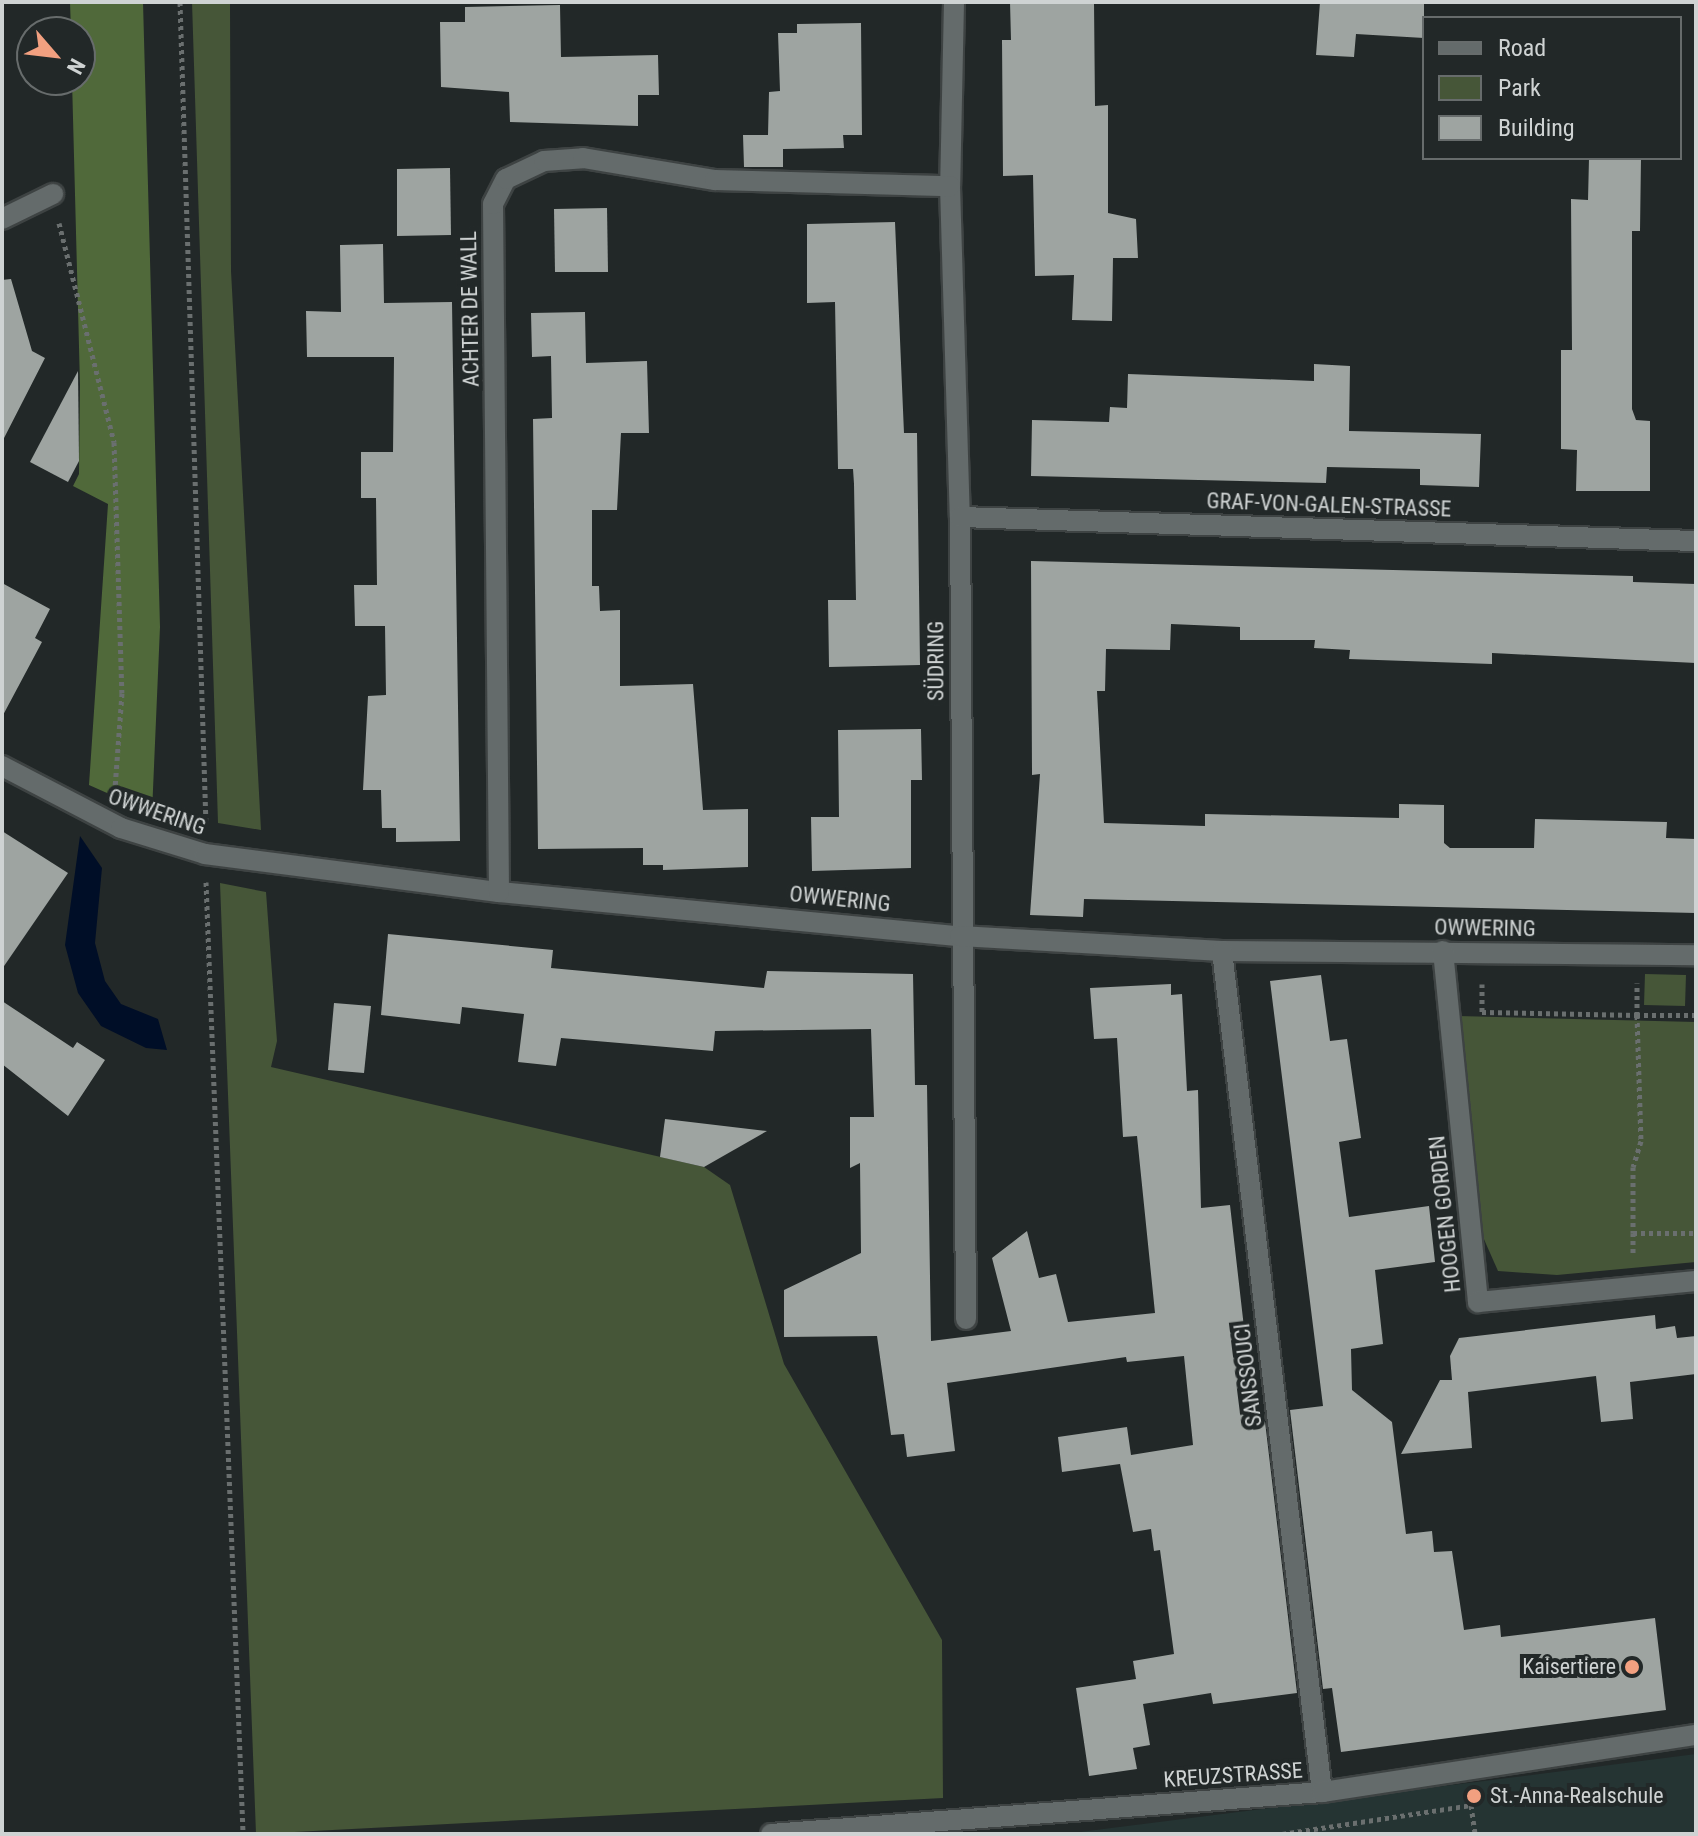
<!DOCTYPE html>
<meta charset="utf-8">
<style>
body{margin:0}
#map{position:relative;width:1698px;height:1836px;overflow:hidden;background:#222828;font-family:"Roboto Condensed",sans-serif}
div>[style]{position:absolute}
.built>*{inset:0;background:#253433}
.green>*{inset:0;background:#465638}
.forest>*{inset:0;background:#50693a}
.water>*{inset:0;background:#000e27}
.building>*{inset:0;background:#9ea4a1}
.path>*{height:5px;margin-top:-2.5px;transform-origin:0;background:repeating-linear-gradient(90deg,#6a6f6f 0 4px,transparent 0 8px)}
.roads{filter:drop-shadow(2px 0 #3e4343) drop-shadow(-2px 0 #3e4343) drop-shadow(0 2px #3e4343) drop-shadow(0 -2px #3e4343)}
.minor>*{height:20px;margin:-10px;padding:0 10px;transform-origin:10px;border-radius:10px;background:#646b6b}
.dots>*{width:22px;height:22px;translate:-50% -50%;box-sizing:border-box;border:4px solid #222828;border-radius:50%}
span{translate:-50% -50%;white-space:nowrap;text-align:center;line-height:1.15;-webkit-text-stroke:8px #222828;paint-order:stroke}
.street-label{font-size:22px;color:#cfd3d3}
.poi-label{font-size:22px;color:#cfd3d3}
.right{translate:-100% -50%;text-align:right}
.left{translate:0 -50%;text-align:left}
.frame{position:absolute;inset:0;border:4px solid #cfd3d3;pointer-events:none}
.legend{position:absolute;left:1422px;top:16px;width:260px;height:144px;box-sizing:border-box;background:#222828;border:2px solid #676c6c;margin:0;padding:10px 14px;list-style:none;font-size:24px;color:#cfd3d3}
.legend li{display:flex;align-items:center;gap:16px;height:40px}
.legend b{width:40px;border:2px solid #676c6c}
.north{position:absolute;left:16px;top:16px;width:80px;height:80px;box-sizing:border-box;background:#222828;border:2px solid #676c6c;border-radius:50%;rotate:118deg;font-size:22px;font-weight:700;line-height:32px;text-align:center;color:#cfd3d3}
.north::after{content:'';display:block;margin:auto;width:28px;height:36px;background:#f2a080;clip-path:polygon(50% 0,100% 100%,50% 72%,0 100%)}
</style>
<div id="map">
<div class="built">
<div style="clip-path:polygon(1696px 1754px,1696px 1834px,1064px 1834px,1484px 1781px)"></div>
</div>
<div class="green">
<div style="clip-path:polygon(192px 2px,230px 2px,231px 271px,261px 830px,218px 823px)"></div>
<div style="clip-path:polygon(220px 883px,266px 892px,277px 1041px,271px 1067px,704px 1167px,730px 1185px,784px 1364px,942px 1640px,943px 1798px,256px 1834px)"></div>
<div style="clip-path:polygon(1645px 974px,1686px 975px,1685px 1006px,1644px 1005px)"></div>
<div style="clip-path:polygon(1458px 1016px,1696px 1022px,1696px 1262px,1557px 1275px,1498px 1271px,1479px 1228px)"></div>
</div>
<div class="forest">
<div style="clip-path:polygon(70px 2px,143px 2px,160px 627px,152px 813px,89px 785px,108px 504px,73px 486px,79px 474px,80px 385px,72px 80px,80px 80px,80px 32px,71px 32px)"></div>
</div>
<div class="water">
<div style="clip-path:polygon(80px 836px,102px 868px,95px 943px,105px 981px,121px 1004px,158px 1019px,167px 1050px,146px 1048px,101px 1026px,78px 993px,65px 945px)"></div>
</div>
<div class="building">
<div style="clip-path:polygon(1010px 2px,1094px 2px,1095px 106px,1108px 105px,1108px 213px,1136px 219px,1138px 258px,1113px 258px,1112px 321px,1072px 320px,1074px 275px,1035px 276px,1033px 175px,1003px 176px,1002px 40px,1011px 40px)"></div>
<div style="clip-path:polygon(1320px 2px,1424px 2px,1424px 38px,1356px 34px,1354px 57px,1316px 55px)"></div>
<div style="clip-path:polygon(560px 5px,561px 57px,658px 55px,659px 95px,638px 95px,638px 126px,510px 122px,509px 92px,441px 87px,440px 22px,465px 22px,465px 7px)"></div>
<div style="clip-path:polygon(861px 23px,862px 135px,843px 135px,844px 148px,783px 149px,783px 167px,744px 167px,743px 135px,768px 135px,769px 92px,780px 91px,778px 33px,797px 33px,797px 24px)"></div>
<div style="clip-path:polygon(1589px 158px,1641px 158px,1640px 231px,1632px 231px,1632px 409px,1636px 420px,1650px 421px,1650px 491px,1576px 491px,1577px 450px,1561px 449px,1561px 350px,1572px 350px,1571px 199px,1588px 200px)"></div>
<div style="clip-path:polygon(450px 168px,451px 235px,397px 236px,397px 169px)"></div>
<div style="clip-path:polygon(607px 208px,608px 272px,555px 272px,554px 209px)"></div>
<div style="clip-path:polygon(895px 222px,904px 433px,917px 433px,920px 665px,829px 667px,828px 600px,856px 600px,854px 484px,853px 469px,838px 469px,835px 302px,807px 303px,807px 224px)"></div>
<div style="clip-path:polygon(383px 244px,384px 303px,452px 302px,460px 841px,396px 842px,396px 828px,382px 828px,381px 790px,363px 790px,368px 696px,386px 695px,385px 626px,355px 626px,354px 585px,377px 585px,376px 498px,361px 498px,361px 452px,393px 452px,394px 357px,307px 357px,306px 311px,341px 312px,340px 245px)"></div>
<div style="clip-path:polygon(11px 279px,32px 351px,45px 358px,2px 442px,2px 280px)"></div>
<div style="clip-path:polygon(585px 312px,586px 363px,647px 361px,649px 433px,621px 433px,617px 510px,592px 510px,592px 586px,599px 586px,600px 611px,620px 610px,620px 686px,693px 684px,703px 810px,748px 809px,748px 867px,663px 870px,663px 865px,643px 865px,643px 848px,538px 849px,533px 419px,552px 418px,551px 356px,532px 357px,531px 313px)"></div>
<div style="clip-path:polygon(1314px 364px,1350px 366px,1349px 431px,1481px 434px,1479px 487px,1420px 485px,1420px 469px,1327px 467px,1326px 483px,1031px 476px,1032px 420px,1109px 422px,1110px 407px,1127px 408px,1128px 374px,1314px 381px)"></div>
<div style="clip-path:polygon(78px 371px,79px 461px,68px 482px,30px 462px)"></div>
<div style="clip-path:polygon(1031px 561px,1633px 576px,1633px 582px,1696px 584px,1696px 663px,1492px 653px,1492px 664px,1349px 659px,1350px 650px,1314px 648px,1315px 640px,1240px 640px,1240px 627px,1171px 624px,1170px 650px,1106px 649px,1105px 691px,1097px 691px,1104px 823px,1205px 826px,1205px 814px,1399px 818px,1399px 804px,1444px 805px,1444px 843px,1450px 848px,1534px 848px,1535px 819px,1667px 822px,1666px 838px,1696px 839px,1696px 913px,1084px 899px,1083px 917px,1030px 915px,1040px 774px,1032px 775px)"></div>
<div style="clip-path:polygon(2px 583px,50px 609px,35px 638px,42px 642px,2px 717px)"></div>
<div style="clip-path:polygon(921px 729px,922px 780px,911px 780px,911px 868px,812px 871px,811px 817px,839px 817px,838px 730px)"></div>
<div style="clip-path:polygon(2px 831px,68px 873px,2px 969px)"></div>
<div style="clip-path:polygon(388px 934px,553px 950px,551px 968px,764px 988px,767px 971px,913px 974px,915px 1085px,927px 1085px,931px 1341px,1011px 1331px,992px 1258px,1027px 1231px,1039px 1278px,1056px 1274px,1068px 1322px,1155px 1313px,1137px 1136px,1123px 1137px,1117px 1038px,1094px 1039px,1090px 988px,1171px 984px,1171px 995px,1182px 994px,1187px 1091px,1198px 1090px,1201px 1208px,1230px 1205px,1254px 1415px,1264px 1413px,1297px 1693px,1213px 1704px,1211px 1693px,1143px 1704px,1150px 1745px,1133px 1748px,1137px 1769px,1089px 1776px,1076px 1688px,1136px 1679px,1133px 1661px,1174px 1654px,1160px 1550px,1154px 1551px,1151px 1529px,1133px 1532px,1120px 1464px,1062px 1472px,1058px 1437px,1127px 1427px,1131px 1455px,1193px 1445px,1184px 1356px,1127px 1362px,1126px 1357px,947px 1383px,955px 1451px,907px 1457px,904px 1434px,891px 1435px,877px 1336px,784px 1337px,784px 1290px,861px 1253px,860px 1163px,850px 1168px,850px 1117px,874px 1117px,871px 1029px,715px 1031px,713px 1051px,561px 1038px,556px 1066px,518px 1062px,524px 1014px,462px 1007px,460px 1024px,381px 1015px)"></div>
<div style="clip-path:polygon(1321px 975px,1330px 1041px,1347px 1039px,1361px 1138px,1339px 1142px,1349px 1217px,1429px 1206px,1435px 1262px,1375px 1270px,1383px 1344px,1351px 1349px,1352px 1390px,1392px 1422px,1406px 1534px,1432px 1531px,1434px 1552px,1452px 1551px,1464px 1630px,1500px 1625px,1501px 1637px,1655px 1618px,1666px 1710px,1341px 1752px,1332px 1688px,1323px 1689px,1290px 1410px,1323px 1406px,1270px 981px)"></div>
<div style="clip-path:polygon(2px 1001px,73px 1048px,77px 1042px,105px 1060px,68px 1116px,2px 1064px)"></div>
<div style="clip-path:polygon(334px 1003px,371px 1006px,364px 1073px,328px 1070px)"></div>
<div style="clip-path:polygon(665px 1119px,767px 1131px,704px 1167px,660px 1157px)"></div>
<div style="clip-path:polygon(1655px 1315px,1656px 1329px,1675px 1326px,1677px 1338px,1696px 1336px,1696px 1374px,1630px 1382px,1633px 1419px,1601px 1422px,1596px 1376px,1468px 1392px,1472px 1448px,1401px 1454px,1440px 1380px,1452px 1380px,1450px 1356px,1459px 1338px)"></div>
</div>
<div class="path">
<div style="left:180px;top:2px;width:823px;rotate:88.19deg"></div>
<div style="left:59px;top:223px;width:226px;rotate:75.9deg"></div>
<div style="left:114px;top:442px;width:251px;rotate:88.2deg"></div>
<div style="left:122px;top:693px;width:96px;rotate:94.2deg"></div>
<div style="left:206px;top:882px;width:953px;rotate:87.77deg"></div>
<div style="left:1482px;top:984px;width:28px;rotate:90deg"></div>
<div style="left:1482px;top:1012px;width:155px;rotate:1.1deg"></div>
<div style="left:1637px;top:1015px;width:32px;rotate:-90deg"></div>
<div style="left:1696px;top:1015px;width:59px;rotate:180deg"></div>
<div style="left:1637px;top:1015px;width:126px;rotate:88.2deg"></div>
<div style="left:1641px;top:1141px;width:27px;rotate:107deg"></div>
<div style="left:1633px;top:1167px;width:66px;rotate:90deg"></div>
<div style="left:1633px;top:1233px;width:63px"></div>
<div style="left:1633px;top:1233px;width:23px;rotate:90deg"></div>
<div style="left:1471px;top:1805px;width:29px;rotate:82deg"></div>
<div style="left:1282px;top:1834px;width:191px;rotate:-8.7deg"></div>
</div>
<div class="roads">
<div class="minor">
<div style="left:954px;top:2px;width:184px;rotate:91.2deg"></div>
<div style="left:950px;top:186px;width:331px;rotate:88.3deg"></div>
<div style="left:960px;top:517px;width:802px;rotate:89.57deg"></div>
<div style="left:2px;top:219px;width:57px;rotate:-26.1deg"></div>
<div style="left:960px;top:517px;width:736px;rotate:1.87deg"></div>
<div style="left:2px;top:766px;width:134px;rotate:27.5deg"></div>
<div style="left:121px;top:828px;width:88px;rotate:17.2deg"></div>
<div style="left:205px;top:854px;width:296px;rotate:7.4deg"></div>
<div style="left:499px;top:892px;width:463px;rotate:5.5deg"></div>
<div style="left:960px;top:936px;width:262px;rotate:3.3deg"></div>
<div style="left:1222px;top:951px;width:474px;rotate:0.5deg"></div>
<div style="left:499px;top:892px;width:688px;rotate:-90.5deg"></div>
<div style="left:493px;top:204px;width:28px;rotate:-63deg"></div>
<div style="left:506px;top:179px;width:42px;rotate:-25.3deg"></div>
<div style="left:544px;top:161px;width:39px;rotate:-4deg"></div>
<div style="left:583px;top:158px;width:134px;rotate:9.5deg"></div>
<div style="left:715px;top:180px;width:235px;rotate:1.5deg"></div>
<div style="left:1222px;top:951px;width:847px;rotate:83.22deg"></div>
<div style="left:1443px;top:951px;width:353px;rotate:84.3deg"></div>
<div style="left:1478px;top:1302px;width:219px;rotate:-5.5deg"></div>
<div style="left:771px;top:1834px;width:553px;rotate:-4.36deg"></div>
<div style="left:1322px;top:1792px;width:378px;rotate:-8.7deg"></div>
</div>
</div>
<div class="dots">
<div style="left:1632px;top:1667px;background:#f2a080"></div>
<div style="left:1474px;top:1796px;background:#f2a080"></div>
</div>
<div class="street-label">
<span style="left:470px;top:309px;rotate:-91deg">ACHTER DE WALL</span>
<span style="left:1329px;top:505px;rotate:2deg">GRAF-VON-GALEN-STRASSE</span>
<span style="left:936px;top:661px;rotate:-90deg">SÜDRING</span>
<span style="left:157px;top:812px;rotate:19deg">OWWERING</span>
<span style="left:840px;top:899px;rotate:6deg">OWWERING</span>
<span style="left:1485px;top:928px;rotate:1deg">OWWERING</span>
<span style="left:1445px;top:1214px;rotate:-96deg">HOOGEN GORDEN</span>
<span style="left:1248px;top:1375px;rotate:-97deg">SANSSOUCI</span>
<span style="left:1233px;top:1775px;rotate:-4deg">KREUZSTRASSE</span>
</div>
<div class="poi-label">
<span class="right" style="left:1616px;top:1667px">Kaisertiere</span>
<span class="left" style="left:1490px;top:1796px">St.-Anna-Realschule</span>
</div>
<div class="frame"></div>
<ul class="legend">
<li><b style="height:10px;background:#646b6b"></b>Road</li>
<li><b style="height:22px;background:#465638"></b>Park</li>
<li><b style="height:22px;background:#9ea4a1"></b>Building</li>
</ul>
<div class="north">N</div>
</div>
